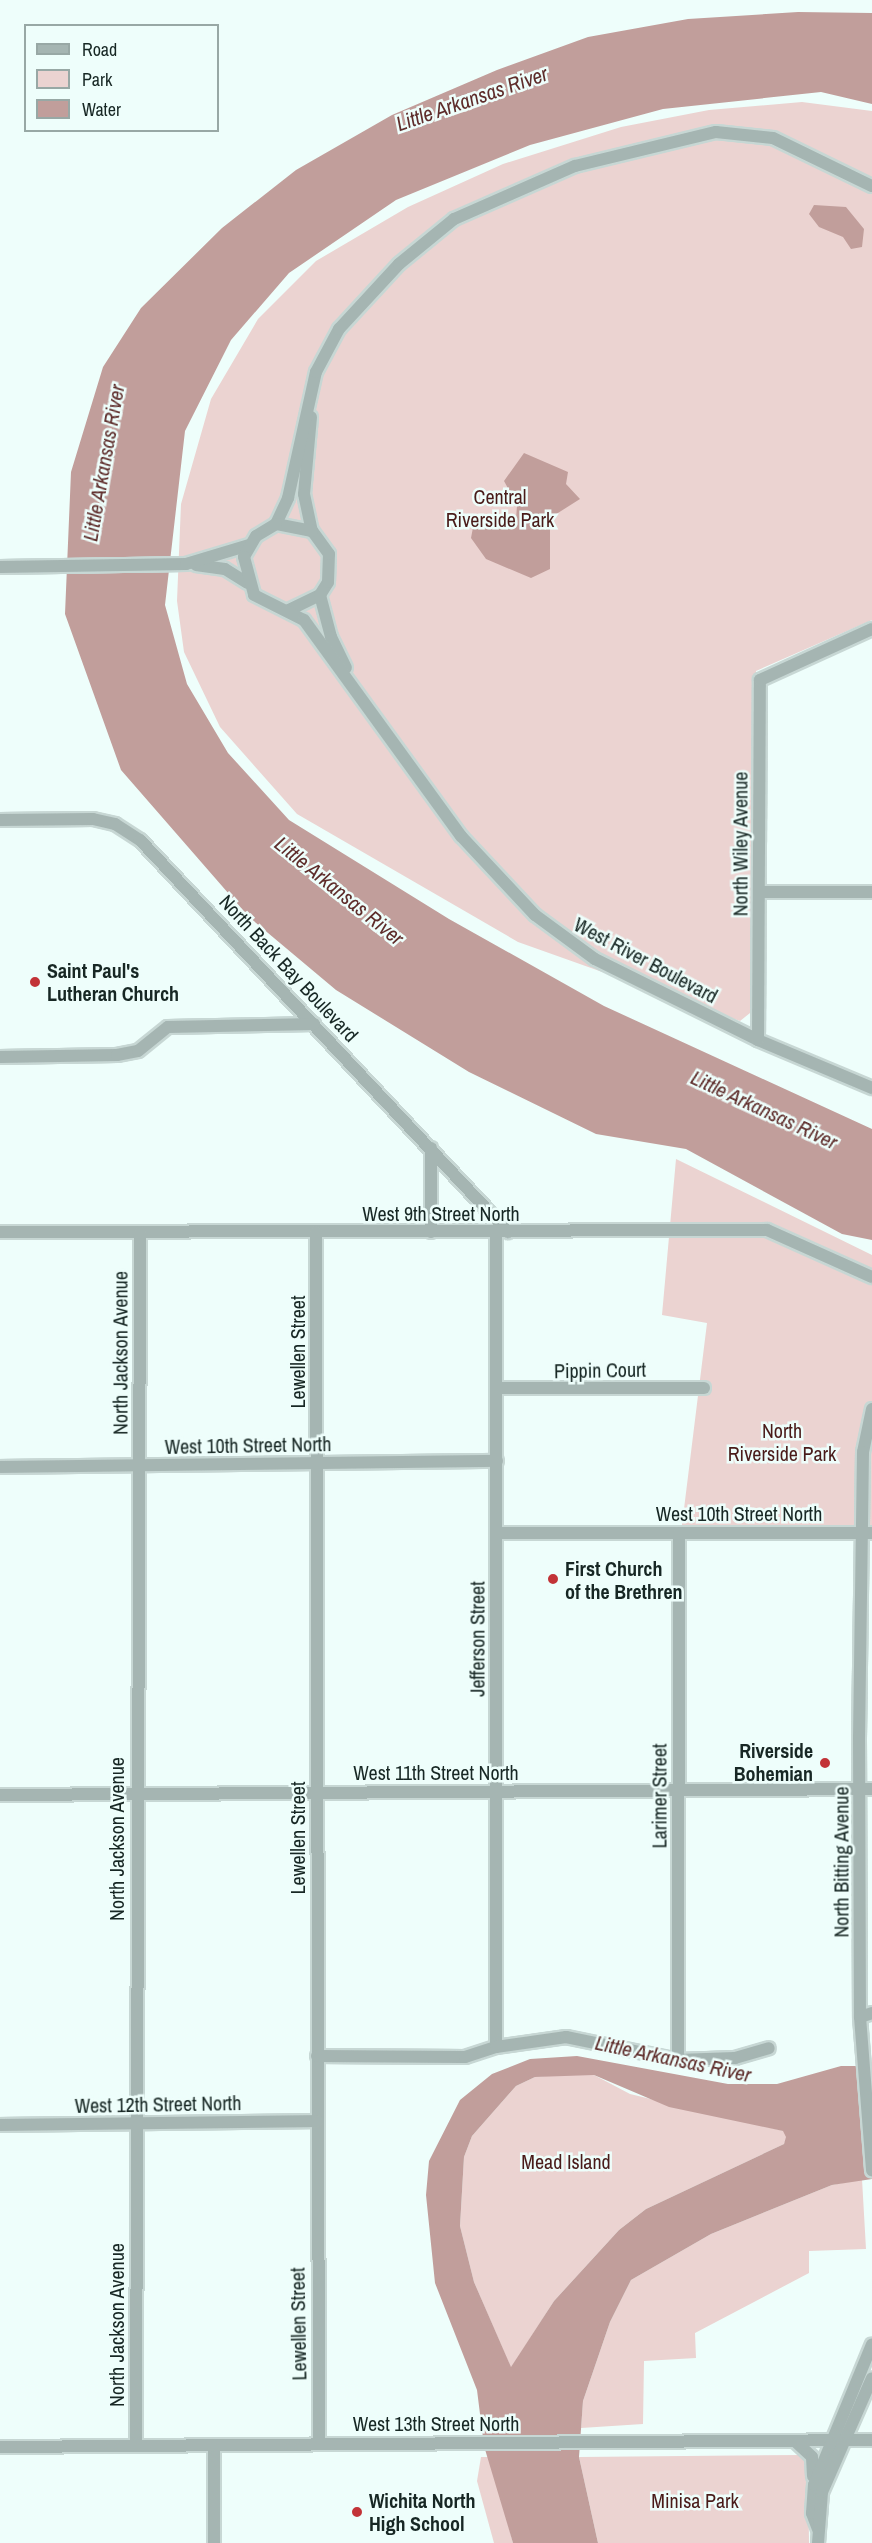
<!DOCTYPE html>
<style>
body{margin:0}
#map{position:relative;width:872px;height:2543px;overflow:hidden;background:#eefefb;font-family:"Archivo Narrow",sans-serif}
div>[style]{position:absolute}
.green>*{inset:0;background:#ebd3d1}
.water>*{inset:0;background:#c19e9b}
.roads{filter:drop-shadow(2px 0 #c7d7d4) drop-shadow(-2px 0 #c7d7d4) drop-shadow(0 2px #c7d7d4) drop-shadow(0 -2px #c7d7d4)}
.minor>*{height:12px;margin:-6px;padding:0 6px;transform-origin:6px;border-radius:6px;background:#a5b5b2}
.dots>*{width:16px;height:16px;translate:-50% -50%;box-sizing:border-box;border:3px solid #eefefb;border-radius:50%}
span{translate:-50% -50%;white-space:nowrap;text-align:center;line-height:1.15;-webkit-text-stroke:5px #eefefb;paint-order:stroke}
.park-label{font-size:20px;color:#491b19}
.street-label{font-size:20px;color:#172724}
.poi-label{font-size:20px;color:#172724;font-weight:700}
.left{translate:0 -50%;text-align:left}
.right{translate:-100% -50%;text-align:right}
.water-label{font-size:21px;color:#5e2d2b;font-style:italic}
.legend{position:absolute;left:24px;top:24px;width:195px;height:108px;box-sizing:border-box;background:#eefefb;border:2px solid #98a8a5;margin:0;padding:8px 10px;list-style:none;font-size:18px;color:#172724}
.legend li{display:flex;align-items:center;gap:12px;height:30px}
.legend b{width:30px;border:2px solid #98a8a5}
</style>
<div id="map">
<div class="green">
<div style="clip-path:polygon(802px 102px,872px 111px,872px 620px,756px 671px,755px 1009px,740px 1021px,518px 942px,297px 814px,220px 727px,184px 652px,177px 601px,181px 504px,211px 399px,258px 319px,316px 261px,408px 207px,503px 164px,621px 127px,709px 110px)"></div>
<div style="clip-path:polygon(676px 1159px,872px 1255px,872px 1530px,681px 1533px,707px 1323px,662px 1315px)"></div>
<div style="clip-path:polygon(568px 2074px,594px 2075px,630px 2094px,784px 2131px,787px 2137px,784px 2144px,646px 2209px,619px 2230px,554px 2301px,511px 2368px,474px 2282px,460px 2226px,464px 2157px,472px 2136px,516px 2086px,535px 2077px)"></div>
<div style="clip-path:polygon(862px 2179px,866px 2249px,809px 2251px,809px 2273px,695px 2333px,696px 2358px,644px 2361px,643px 2424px,581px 2428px,583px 2401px,610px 2322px,631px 2280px,711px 2234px,832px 2185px)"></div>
<div style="clip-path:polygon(802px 2455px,808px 2462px,809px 2543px,598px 2543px,579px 2457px)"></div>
<div style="clip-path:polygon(481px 2457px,490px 2457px,513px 2543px,494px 2543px,477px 2481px)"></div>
</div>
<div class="water">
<div style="clip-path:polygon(798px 12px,872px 13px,872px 104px,821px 92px,663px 109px,530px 145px,396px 200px,289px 273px,231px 340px,185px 431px,165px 605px,187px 684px,228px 753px,289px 820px,449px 919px,604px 1006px,872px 1129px,872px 1240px,842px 1234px,686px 1149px,596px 1134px,469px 1072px,336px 990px,249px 917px,121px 770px,65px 614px,71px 472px,103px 367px,141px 308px,222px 228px,296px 170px,392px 115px,497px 70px,588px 37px,688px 19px)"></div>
<div style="clip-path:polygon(814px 205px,846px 207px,864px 229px,862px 247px,851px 249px,843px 237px,819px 227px,809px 214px)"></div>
<div style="clip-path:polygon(524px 453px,568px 472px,566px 484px,580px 499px,550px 518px,550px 569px,531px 578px,486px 559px,471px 538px,475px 517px,504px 526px,516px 520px,517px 505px,504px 481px)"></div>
<div style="clip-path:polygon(evenodd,577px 2056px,728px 2084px,777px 2084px,841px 2066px,872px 2066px,872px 2179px,832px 2185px,711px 2234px,631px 2280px,610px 2322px,583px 2401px,579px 2457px,598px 2543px,513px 2543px,484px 2446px,477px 2390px,435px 2283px,426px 2195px,429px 2161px,460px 2100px,492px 2074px,530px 2059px,577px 2056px,594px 2075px,669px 2107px,783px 2131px,786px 2137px,784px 2144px,646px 2209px,619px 2230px,554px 2301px,511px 2367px,474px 2282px,460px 2226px,464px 2157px,472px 2136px,516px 2086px,535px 2077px,594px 2075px)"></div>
</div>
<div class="roads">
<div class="minor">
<div style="left:311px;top:417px;width:77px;rotate:95.2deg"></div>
<div style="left:304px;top:494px;width:38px;rotate:78deg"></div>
<div style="left:276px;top:524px;width:29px;rotate:-65deg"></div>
<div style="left:288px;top:498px;width:129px;rotate:-77.5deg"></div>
<div style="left:316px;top:372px;width:49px;rotate:-61.9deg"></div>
<div style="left:339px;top:329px;width:88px;rotate:-47.3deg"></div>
<div style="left:399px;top:264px;width:71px;rotate:-39.3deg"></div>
<div style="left:454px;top:219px;width:132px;rotate:-23.7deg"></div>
<div style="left:575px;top:166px;width:145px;rotate:-13.6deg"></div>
<div style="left:716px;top:132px;width:57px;rotate:6deg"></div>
<div style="left:773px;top:138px;width:110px;rotate:25.9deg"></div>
<div style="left:196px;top:565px;width:29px;rotate:8deg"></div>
<div style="left:225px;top:569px;width:26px;rotate:32deg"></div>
<div style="left:0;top:567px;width:186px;rotate:-0.9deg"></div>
<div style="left:186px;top:564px;width:66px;rotate:-16.8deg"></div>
<div style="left:320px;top:595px;width:43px;rotate:75.3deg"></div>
<div style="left:331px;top:637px;width:34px;rotate:64deg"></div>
<div style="left:289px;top:610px;width:34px;rotate:-26deg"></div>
<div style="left:320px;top:595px;width:15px;rotate:-58deg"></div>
<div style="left:328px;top:582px;width:28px;rotate:-88deg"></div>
<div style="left:329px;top:554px;width:29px;rotate:-126deg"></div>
<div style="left:312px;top:531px;width:37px;rotate:-169deg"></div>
<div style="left:276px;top:524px;width:23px;rotate:149deg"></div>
<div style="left:256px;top:536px;width:24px;rotate:120deg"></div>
<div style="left:244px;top:557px;width:39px;rotate:75deg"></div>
<div style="left:254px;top:595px;width:56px;rotate:26.6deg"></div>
<div style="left:304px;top:620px;width:267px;rotate:54deg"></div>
<div style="left:461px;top:836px;width:108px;rotate:46.9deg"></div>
<div style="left:535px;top:915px;width:74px;rotate:36.3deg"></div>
<div style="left:595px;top:959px;width:182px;rotate:26.4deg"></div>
<div style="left:758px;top:1040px;width:124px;rotate:22.8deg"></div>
<div style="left:0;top:820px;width:93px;rotate:-0.6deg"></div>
<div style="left:93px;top:819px;width:23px;rotate:13deg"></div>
<div style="left:115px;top:824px;width:30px;rotate:33deg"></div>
<div style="left:140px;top:840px;width:538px;rotate:46.81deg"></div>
<div style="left:760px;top:892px;width:112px"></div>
<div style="left:758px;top:1040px;width:360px;rotate:-89.7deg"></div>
<div style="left:760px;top:680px;width:123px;rotate:-24.5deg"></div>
<div style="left:0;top:1057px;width:117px;rotate:-1deg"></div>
<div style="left:117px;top:1055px;width:21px;rotate:-11deg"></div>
<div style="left:138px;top:1051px;width:38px;rotate:-39deg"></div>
<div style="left:168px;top:1027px;width:146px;rotate:-1.2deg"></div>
<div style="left:0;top:1232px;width:767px;rotate:-0.15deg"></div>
<div style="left:767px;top:1230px;width:115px;rotate:24.1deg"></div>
<div style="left:316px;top:1232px;width:1211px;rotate:89.86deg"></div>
<div style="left:431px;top:1232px;width:84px;rotate:-90deg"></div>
<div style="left:497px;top:1388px;width:207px"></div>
<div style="left:872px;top:1409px;width:44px;rotate:101.8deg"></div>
<div style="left:863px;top:1452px;width:285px;rotate:90.8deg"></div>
<div style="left:859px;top:1737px;width:280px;rotate:89.8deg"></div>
<div style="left:860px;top:2017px;width:154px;rotate:85.5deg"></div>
<div style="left:0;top:1467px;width:497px;rotate:-0.7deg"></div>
<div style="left:497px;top:1533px;width:375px"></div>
<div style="left:0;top:1795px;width:872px;rotate:-0.39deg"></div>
<div style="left:860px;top:2017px;width:13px;rotate:-18deg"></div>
<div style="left:496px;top:2047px;width:815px;rotate:-90deg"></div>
<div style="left:317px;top:2056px;width:148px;rotate:0.4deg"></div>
<div style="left:465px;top:2057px;width:33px;rotate:-18deg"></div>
<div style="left:496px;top:2047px;width:71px;rotate:-8.1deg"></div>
<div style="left:566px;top:2037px;width:114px;rotate:11.6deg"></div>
<div style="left:678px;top:2060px;width:57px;rotate:-2deg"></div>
<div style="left:735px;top:2058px;width:35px;rotate:-16deg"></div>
<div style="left:678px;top:2060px;width:527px;rotate:-89.89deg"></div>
<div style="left:0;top:2125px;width:317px;rotate:-0.7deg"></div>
<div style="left:795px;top:2441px;width:23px;rotate:43deg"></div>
<div style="left:812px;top:2457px;width:19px;rotate:87deg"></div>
<div style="left:136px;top:2446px;width:1214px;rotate:-89.81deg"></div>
<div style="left:0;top:2447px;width:872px;rotate:-0.46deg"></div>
<div style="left:818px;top:2529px;width:17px;rotate:-111deg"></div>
<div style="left:812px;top:2513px;width:28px;rotate:-86deg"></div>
<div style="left:814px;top:2485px;width:152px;rotate:-67.6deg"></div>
<div style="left:214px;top:2543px;width:97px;rotate:-90deg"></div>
<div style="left:818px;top:2543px;width:51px;rotate:-85.5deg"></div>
<div style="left:822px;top:2492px;width:124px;rotate:-66.3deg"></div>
</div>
</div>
<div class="dots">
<div style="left:35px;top:982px;background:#c23337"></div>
<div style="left:553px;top:1579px;background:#c23337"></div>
<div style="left:825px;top:1763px;background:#c23337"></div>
<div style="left:357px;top:2512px;background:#c23337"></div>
</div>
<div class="park-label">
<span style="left:500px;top:508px">Central<br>Riverside Park</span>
<span style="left:782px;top:1442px">North<br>Riverside Park</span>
<span style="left:566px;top:2161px">Mead Island</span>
<span style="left:695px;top:2500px">Minisa Park</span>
</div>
<div class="street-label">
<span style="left:740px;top:844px;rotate:-90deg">North Wiley Avenue</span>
<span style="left:646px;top:960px;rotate:28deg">West River Boulevard</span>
<span style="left:289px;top:968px;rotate:47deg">North Back Bay Boulevard</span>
<span style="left:441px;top:1213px">West 9th Street North</span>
<span style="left:297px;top:1352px;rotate:-90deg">Lewellen Street</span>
<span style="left:120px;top:1353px;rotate:-90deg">North Jackson Avenue</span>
<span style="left:600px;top:1370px;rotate:-1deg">Pippin Court</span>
<span style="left:248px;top:1445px;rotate:-1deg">West 10th Street North</span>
<span style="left:739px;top:1513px">West 10th Street North</span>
<span style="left:477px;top:1639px;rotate:-90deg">Jefferson Street</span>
<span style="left:436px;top:1772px">West 11th Street North</span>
<span style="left:659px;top:1796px;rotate:-90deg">Larimer Street</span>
<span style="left:297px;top:1838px;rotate:-90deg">Lewellen Street</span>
<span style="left:116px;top:1839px;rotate:-90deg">North Jackson Avenue</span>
<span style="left:841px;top:1862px;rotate:-90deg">North Bitting Avenue</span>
<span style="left:158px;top:2104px;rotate:-1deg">West 12th Street North</span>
<span style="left:298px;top:2324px;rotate:-91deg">Lewellen Street</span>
<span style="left:116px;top:2325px;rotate:-90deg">North Jackson Avenue</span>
<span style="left:436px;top:2423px">West 13th Street North</span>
</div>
<div class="poi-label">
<span class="left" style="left:47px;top:982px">Saint Paul's<br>Lutheran Church</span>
<span class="left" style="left:565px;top:1580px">First Church<br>of the Brethren</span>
<span class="right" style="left:813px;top:1762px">Riverside<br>Bohemian</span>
<span class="left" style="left:369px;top:2512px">Wichita North<br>High School</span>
</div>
<div class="water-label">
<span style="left:472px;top:99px;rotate:-19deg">Little Arkansas River</span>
<span style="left:104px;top:463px;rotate:-80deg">Little Arkansas River</span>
<span style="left:339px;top:891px;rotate:39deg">Little Arkansas River</span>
<span style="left:764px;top:1110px;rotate:25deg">Little Arkansas River</span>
<span style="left:673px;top:2059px;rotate:12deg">Little Arkansas River</span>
</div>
<ul class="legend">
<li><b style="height:8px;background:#a5b5b2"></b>Road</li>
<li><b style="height:16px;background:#ebd3d1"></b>Park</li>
<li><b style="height:16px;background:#c19e9b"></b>Water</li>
</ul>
</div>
